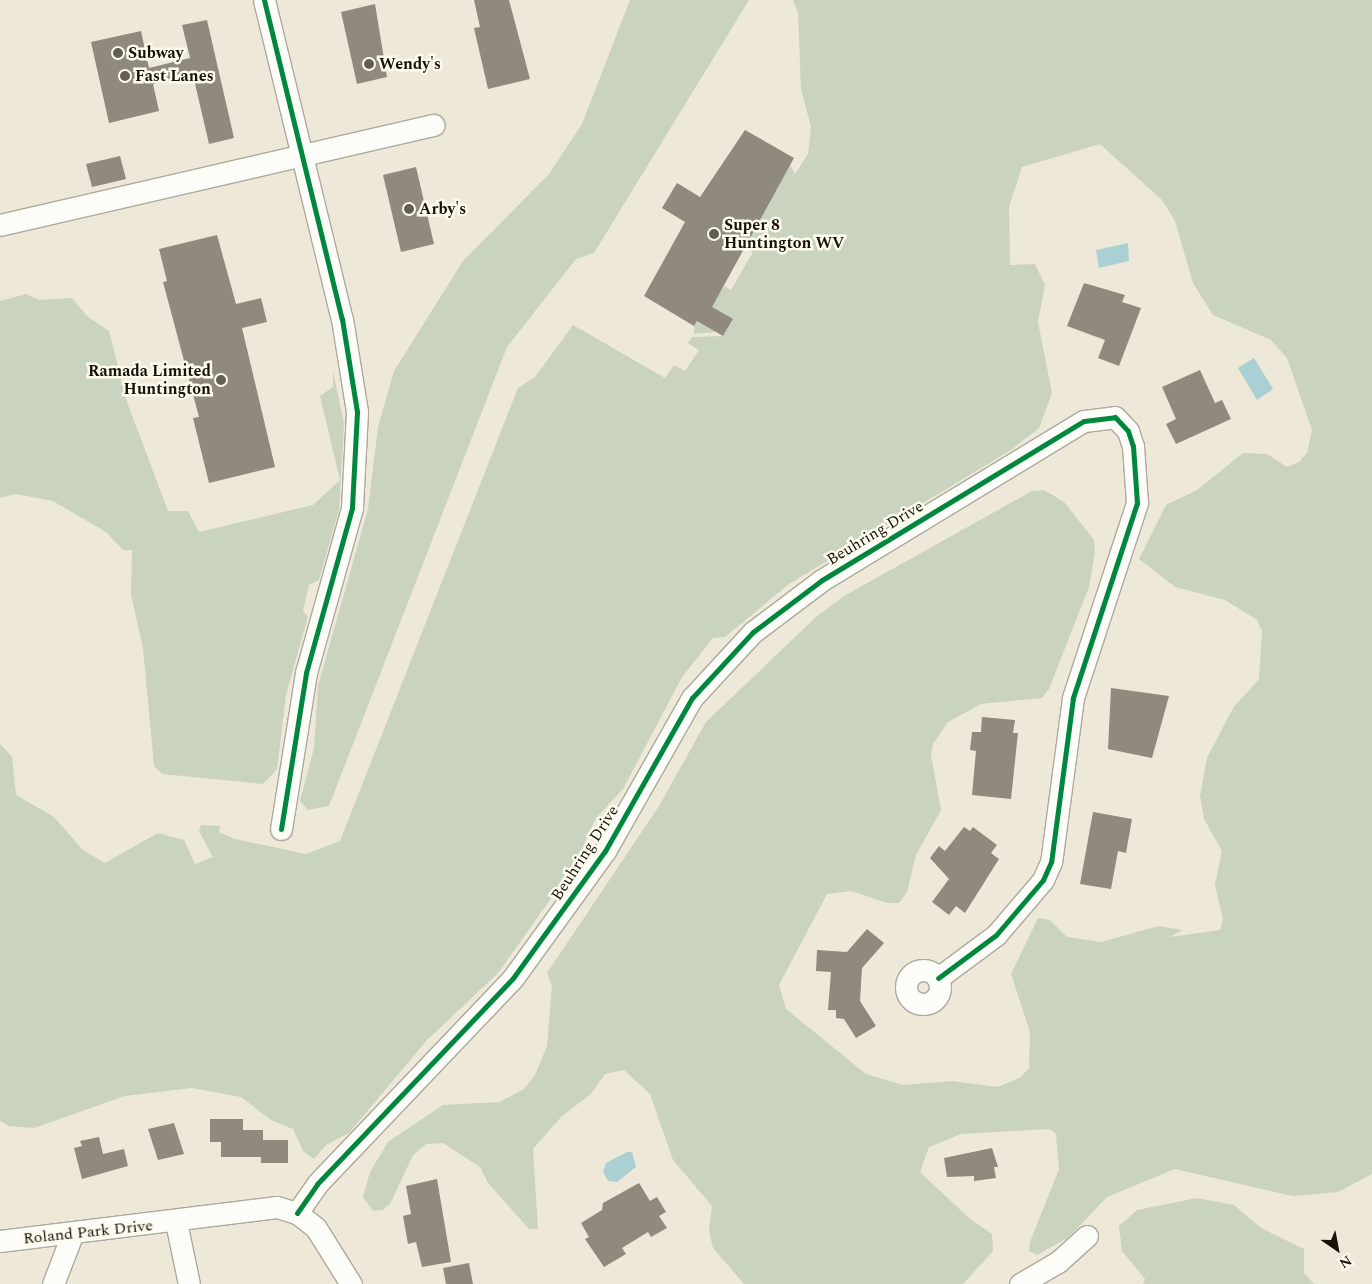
<!DOCTYPE html>
<style>
body{margin:0}
#map{position:relative;width:1372px;height:1284px;overflow:hidden;background:#ede8d7;font-family:Spectral,serif}
div>[style]{position:absolute}
.green>*{inset:0;background:#cad3be}
.water>*{inset:0;background:#aad0d4}
.building>*{inset:0;background:#90897e}
.roads{filter:drop-shadow(1px 0 #ada99c) drop-shadow(-1px 0 #ada99c) drop-shadow(0 1px #ada99c) drop-shadow(0 -1px #ada99c)}
.minor>*{height:21px;margin:-10.5px;padding:0 10.5px;transform-origin:10.5px;border-radius:10.5px;background:#fcfcf9}
.minor>.ring{margin:-10.5px;padding:0;box-sizing:content-box;background:none;border:21px solid #fcfcf9;border-radius:50%}
.cycleway>*{height:5px;margin:-2.5px;padding:0 2.5px;transform-origin:2.5px;border-radius:2.5px;background:#00873e}
.dots>*{width:14px;height:14px;translate:-50% -50%;box-sizing:border-box;border:2px solid #fdfaee;border-radius:50%}
span{translate:-50% -50%;white-space:nowrap;text-align:center;line-height:1.15;-webkit-text-stroke:5px #fdfaee;paint-order:stroke}
.poi-label{font-size:16px;color:#171309;font-weight:700}
.left{translate:0 -50%;text-align:left}
.right{translate:-100% -50%;text-align:right}
.street-label{font-size:16px;color:#171309}
.north{position:absolute;left:1312px;top:1224px;width:50px;height:50px;-webkit-text-stroke:4px #fdfaee;paint-order:stroke;rotate:147deg;font-size:14px;font-weight:700;line-height:20px;text-align:center;color:#171309}
.north::after{content:'';display:block;margin:auto;width:18px;height:22px;background:#171309;clip-path:polygon(50% 0,100% 100%,50% 72%,0 100%)}
</style>
<div id="map">
<div class="green">
<div style="clip-path:polygon(630px 0,749px 0,594px 253px,576px 259px,507px 347px,329px 806px,308px 810px,300px 801px,314px 748px,318px 686px,368px 509px,378px 427px,394px 371px,463px 261px,549px 174px,582px 124px)"></div>
<div style="clip-path:polygon(793px 0,1372px 0,1372px 1174px,1338px 1192px,1293px 1196px,1175px 1169px,1107px 1197px,1069px 1237px,1037px 1255px,1029px 1251px,1030px 1242px,1059px 1169px,1056px 1134px,1050px 1129px,961px 1134px,929px 1147px,920px 1172px,970px 1219px,992px 1234px,993px 1251px,963px 1284px,744px 1284px,713px 1248px,709px 1231px,712px 1206px,673px 1160px,650px 1094px,624px 1070px,605px 1074px,591px 1094px,562px 1116px,533px 1149px,538px 1229px,529px 1229px,488px 1183px,480px 1167px,443px 1143px,426px 1144px,413px 1155px,390px 1204px,383px 1210px,373px 1211px,363px 1197px,370px 1172px,388px 1142px,443px 1105px,500px 1102px,524px 1089px,535px 1075px,547px 1046px,552px 986px,547px 973px,659px 806px,706px 722px,816px 617px,844px 596px,1032px 491px,1044px 490px,1064px 502px,1094px 540px,1095px 552px,1089px 587px,1049px 689px,1042px 698px,981px 704px,948px 722px,933px 744px,931px 755px,941px 810px,916px 855px,907px 892px,899px 903px,887px 903px,851px 891px,827px 894px,779px 985px,786px 1009px,866px 1074px,903px 1085px,952px 1081px,998px 1087px,1021px 1077px,1029px 1068px,1030px 1032px,1011px 974px,1038px 918px,1050px 920px,1067px 937px,1101px 942px,1159px 926px,1182px 930px,1170px 937px,1220px 930px,1223px 919px,1215px 885px,1222px 851px,1204px 819px,1200px 796px,1207px 758px,1233px 708px,1259px 679px,1262px 631px,1257px 620px,1225px 600px,1175px 587px,1139px 559px,1166px 505px,1197px 490px,1243px 453px,1267px 454px,1287px 467px,1299px 462px,1307px 453px,1312px 430px,1287px 358px,1271px 340px,1213px 315px,1193px 283px,1175px 221px,1162px 200px,1100px 144px,1022px 167px,1009px 207px,1010px 265px,1035px 264px,1045px 285px,1038px 322px,1052px 393px,1039px 428px,1011px 450px,789px 584px,725px 637px,713px 638px,682px 677px,623px 789px,596px 818px,574px 866px,498px 973px,426px 1041px,349px 1133px,326px 1145px,314px 1159px,303px 1151px,293px 1129px,271px 1120px,241px 1097px,192px 1088px,125px 1096px,34px 1128px,9px 1126px,0 1121px,0 744px,12px 757px,16px 795px,54px 817px,83px 850px,105px 863px,158px 833px,184px 840px,195px 864px,213px 857px,199px 831px,201px 825px,220px 826px,219px 832px,235px 839px,306px 854px,340px 841px,518px 388px,535px 377px,573px 325px,665px 378px,674px 365px,685px 371px,699px 350px,688px 343px,692px 337px,723px 336px,733px 320px,715px 332px,694px 334px,694px 326px,717px 289px,721px 291px,724px 286px,731px 290px,753px 252px,743px 246px,790px 165px,795px 174px,808px 154px,811px 127px,801px 89px,798px 13px)"></div>
<div style="clip-path:polygon(26px 294px,39px 300px,72px 298px,88px 317px,109px 331px,127px 402px,168px 511px,188px 511px,199px 532px,313px 505px,340px 480px,320px 396px,333px 387px,333px 371px,344px 424px,339px 510px,319px 580px,309px 585px,303px 611px,308px 617px,286px 695px,277px 769px,263px 784px,162px 774px,154px 766px,143px 648px,131px 595px,132px 550px,123px 550px,106px 532px,53px 501px,16px 494px,0 498px,0 301px)"></div>
<div style="clip-path:polygon(1197px 1198px,1234px 1205px,1261px 1228px,1304px 1249px,1304px 1273px,1314px 1284px,1143px 1284px,1145px 1279px,1122px 1251px,1119px 1226px,1137px 1210px)"></div>
</div>
<div class="water">
<div style="clip-path:polygon(1128px 243px,1129px 261px,1099px 268px,1096px 250px)"></div>
<div style="clip-path:polygon(1254px 358px,1273px 389px,1257px 400px,1238px 368px)"></div>
<div style="clip-path:polygon(627px 1152px,632px 1152px,636px 1167px,617px 1182px,608px 1181px,603px 1172px,606px 1163px)"></div>
</div>
<div class="building">
<div style="clip-path:polygon(474px 0,509px 0,530px 79px,488px 89px,474px 28px,480px 27px)"></div>
<div style="clip-path:polygon(375px 4px,387px 77px,357px 84px,341px 12px)"></div>
<div style="clip-path:polygon(207px 20px,234px 138px,209px 144px,193px 75px,153px 84px,159px 111px,109px 123px,91px 42px,141px 31px,149px 68px,190px 58px,182px 25px)"></div>
<div style="clip-path:polygon(745px 130px,794px 158px,712px 307px,733px 319px,723px 336px,697px 321px,694px 326px,644px 296px,685px 222px,662px 208px,677px 183px,700px 197px)"></div>
<div style="clip-path:polygon(120px 156px,126px 179px,92px 187px,86px 164px)"></div>
<div style="clip-path:polygon(416px 167px,434px 244px,401px 252px,383px 175px)"></div>
<div style="clip-path:polygon(217px 235px,236px 304px,261px 298px,267px 322px,242px 328px,275px 467px,209px 483px,193px 418px,199px 417px,163px 282px,167px 281px,159px 249px)"></div>
<div style="clip-path:polygon(1084px 283px,1125px 295px,1122px 302px,1141px 308px,1119px 366px,1098px 358px,1105px 340px,1067px 326px)"></div>
<div style="clip-path:polygon(1200px 370px,1215px 403px,1222px 400px,1231px 419px,1176px 444px,1166px 424px,1176px 419px,1162px 387px)"></div>
<div style="clip-path:polygon(1111px 688px,1169px 696px,1152px 758px,1108px 749px)"></div>
<div style="clip-path:polygon(982px 717px,1015px 720px,1013px 733px,1018px 733px,1011px 799px,972px 795px,976px 751px,970px 750px,972px 732px,981px 732px)"></div>
<div style="clip-path:polygon(1093px 812px,1132px 819px,1126px 853px,1118px 851px,1111px 889px,1080px 884px)"></div>
<div style="clip-path:polygon(964px 827px,970px 831px,973px 827px,997px 845px,991px 853px,999px 859px,965px 913px,956px 906px,949px 915px,932px 902px,949px 879px,930px 858px,939px 846px,945px 851px)"></div>
<div style="clip-path:polygon(867px 929px,884px 943px,862px 968px,860px 1001px,876px 1026px,856px 1038px,844px 1019px,836px 1018px,836px 1010px,828px 1010px,831px 972px,816px 971px,817px 950px,847px 952px)"></div>
<div style="clip-path:polygon(210px 1119px,243px 1119px,243px 1130px,263px 1130px,263px 1140px,288px 1140px,288px 1163px,261px 1163px,261px 1157px,221px 1157px,221px 1142px,210px 1142px)"></div>
<div style="clip-path:polygon(174px 1123px,184px 1154px,158px 1160px,148px 1129px)"></div>
<div style="clip-path:polygon(99px 1137px,103px 1154px,124px 1149px,128px 1166px,82px 1179px,74px 1148px,82px 1146px,80px 1141px)"></div>
<div style="clip-path:polygon(992px 1148px,998px 1167px,994px 1167px,996px 1178px,974px 1181px,974px 1176px,947px 1177px,944px 1158px)"></div>
<div style="clip-path:polygon(437px 1179px,451px 1262px,422px 1267px,416px 1242px,408px 1244px,403px 1216px,411px 1214px,406px 1186px)"></div>
<div style="clip-path:polygon(639px 1183px,650px 1201px,657px 1197px,666px 1212px,659px 1216px,667px 1228px,651px 1237px,648px 1232px,622px 1248px,626px 1254px,604px 1267px,585px 1239px,589px 1237px,581px 1223px,602px 1210px,603px 1203px)"></div>
<div style="clip-path:polygon(469px 1263px,473px 1284px,446px 1284px,443px 1268px)"></div>
</div>
<div class="roads">
<div class="minor">
<div style="left:264px;top:0;width:328px;rotate:76.3deg"></div>
<div style="left:342px;top:319px;width:94px;rotate:80.8deg"></div>
<div style="left:357px;top:412px;width:96px;rotate:93deg"></div>
<div style="left:352px;top:508px;width:171px;rotate:105.6deg"></div>
<div style="left:306px;top:673px;width:158px;rotate:99.1deg"></div>
<div style="left:0;top:225px;width:445px;rotate:-13deg"></div>
<div class="ring" style="left:906px;top:970px;width:13px;height:13px"></div>
<div style="left:297px;top:1213px;width:35px;rotate:-55deg"></div>
<div style="left:317px;top:1184px;width:284px;rotate:-46.4deg"></div>
<div style="left:513px;top:978px;width:157px;rotate:-54.1deg"></div>
<div style="left:605px;top:851px;width:176px;rotate:-60.4deg"></div>
<div style="left:692px;top:698px;width:90px;rotate:-47.3deg"></div>
<div style="left:753px;top:632px;width:86px;rotate:-37deg"></div>
<div style="left:822px;top:580px;width:306px;rotate:-31.3deg"></div>
<div style="left:1084px;top:421px;width:31px;rotate:-7deg"></div>
<div style="left:1115px;top:417px;width:19px;rotate:47deg"></div>
<div style="left:1128px;top:431px;width:16px;rotate:72deg"></div>
<div style="left:1133px;top:446px;width:57px;rotate:86deg"></div>
<div style="left:1137px;top:503px;width:205px;rotate:108.2deg"></div>
<div style="left:1073px;top:698px;width:165px;rotate:97.6deg"></div>
<div style="left:1051px;top:862px;width:20px;rotate:114deg"></div>
<div style="left:1043px;top:880px;width:72px;rotate:130.5deg"></div>
<div style="left:996px;top:935px;width:72px;rotate:143.4deg"></div>
<div style="left:176px;top:1222px;width:63px;rotate:78.2deg"></div>
<div style="left:0;top:1241px;width:279px;rotate:-7deg"></div>
<div style="left:277px;top:1207px;width:21px;rotate:17deg"></div>
<div style="left:297px;top:1213px;width:24px;rotate:38deg"></div>
<div style="left:316px;top:1228px;width:66px;rotate:58deg"></div>
<div style="left:53px;top:1284px;width:53px;rotate:-68.8deg"></div>
<div style="left:1020px;top:1284px;width:44px;rotate:-30.1deg"></div>
<div style="left:1058px;top:1262px;width:39px;rotate:-42deg"></div>
</div>
</div>
<div class="cycleway">
<div style="left:264px;top:0;width:328px;rotate:76.3deg"></div>
<div style="left:342px;top:319px;width:94px;rotate:80.8deg"></div>
<div style="left:357px;top:412px;width:96px;rotate:93deg"></div>
<div style="left:352px;top:508px;width:171px;rotate:105.6deg"></div>
<div style="left:306px;top:673px;width:158px;rotate:99.1deg"></div>
<div style="left:297px;top:1213px;width:35px;rotate:-55deg"></div>
<div style="left:317px;top:1184px;width:284px;rotate:-46.4deg"></div>
<div style="left:513px;top:978px;width:157px;rotate:-54.1deg"></div>
<div style="left:605px;top:851px;width:176px;rotate:-60.4deg"></div>
<div style="left:692px;top:698px;width:90px;rotate:-47.3deg"></div>
<div style="left:753px;top:632px;width:86px;rotate:-37deg"></div>
<div style="left:822px;top:580px;width:306px;rotate:-31.3deg"></div>
<div style="left:1084px;top:421px;width:31px;rotate:-7deg"></div>
<div style="left:1115px;top:417px;width:19px;rotate:47deg"></div>
<div style="left:1128px;top:431px;width:16px;rotate:72deg"></div>
<div style="left:1133px;top:446px;width:57px;rotate:86deg"></div>
<div style="left:1137px;top:503px;width:205px;rotate:108.2deg"></div>
<div style="left:1073px;top:698px;width:165px;rotate:97.6deg"></div>
<div style="left:1051px;top:862px;width:20px;rotate:114deg"></div>
<div style="left:1043px;top:880px;width:72px;rotate:130.5deg"></div>
<div style="left:996px;top:935px;width:72px;rotate:143.4deg"></div>
</div>
<div class="dots">
<div style="left:118px;top:53px;background:#625e51"></div>
<div style="left:369px;top:64px;background:#625e51"></div>
<div style="left:125px;top:76px;background:#625e51"></div>
<div style="left:409px;top:209px;background:#625e51"></div>
<div style="left:714px;top:234px;background:#625e51"></div>
<div style="left:221px;top:380px;background:#625e51"></div>
</div>
<div class="poi-label">
<span class="left" style="left:128px;top:53px">Subway</span>
<span class="left" style="left:379px;top:64px">Wendy's</span>
<span class="left" style="left:135px;top:76px">Fast Lanes</span>
<span class="left" style="left:419px;top:209px">Arby's</span>
<span class="left" style="left:724px;top:234px">Super 8<br>Huntington WV</span>
<span class="right" style="left:211px;top:380px">Ramada Limited<br>Huntington</span>
</div>
<div class="street-label">
<span style="left:875px;top:533px;rotate:-31deg">Beuhring Drive</span>
<span style="left:585px;top:853px;rotate:-57deg">Beuhring Drive</span>
<span style="left:88px;top:1232px;rotate:-6deg">Roland Park Drive</span>
</div>
<div class="north">N</div>
</div>
